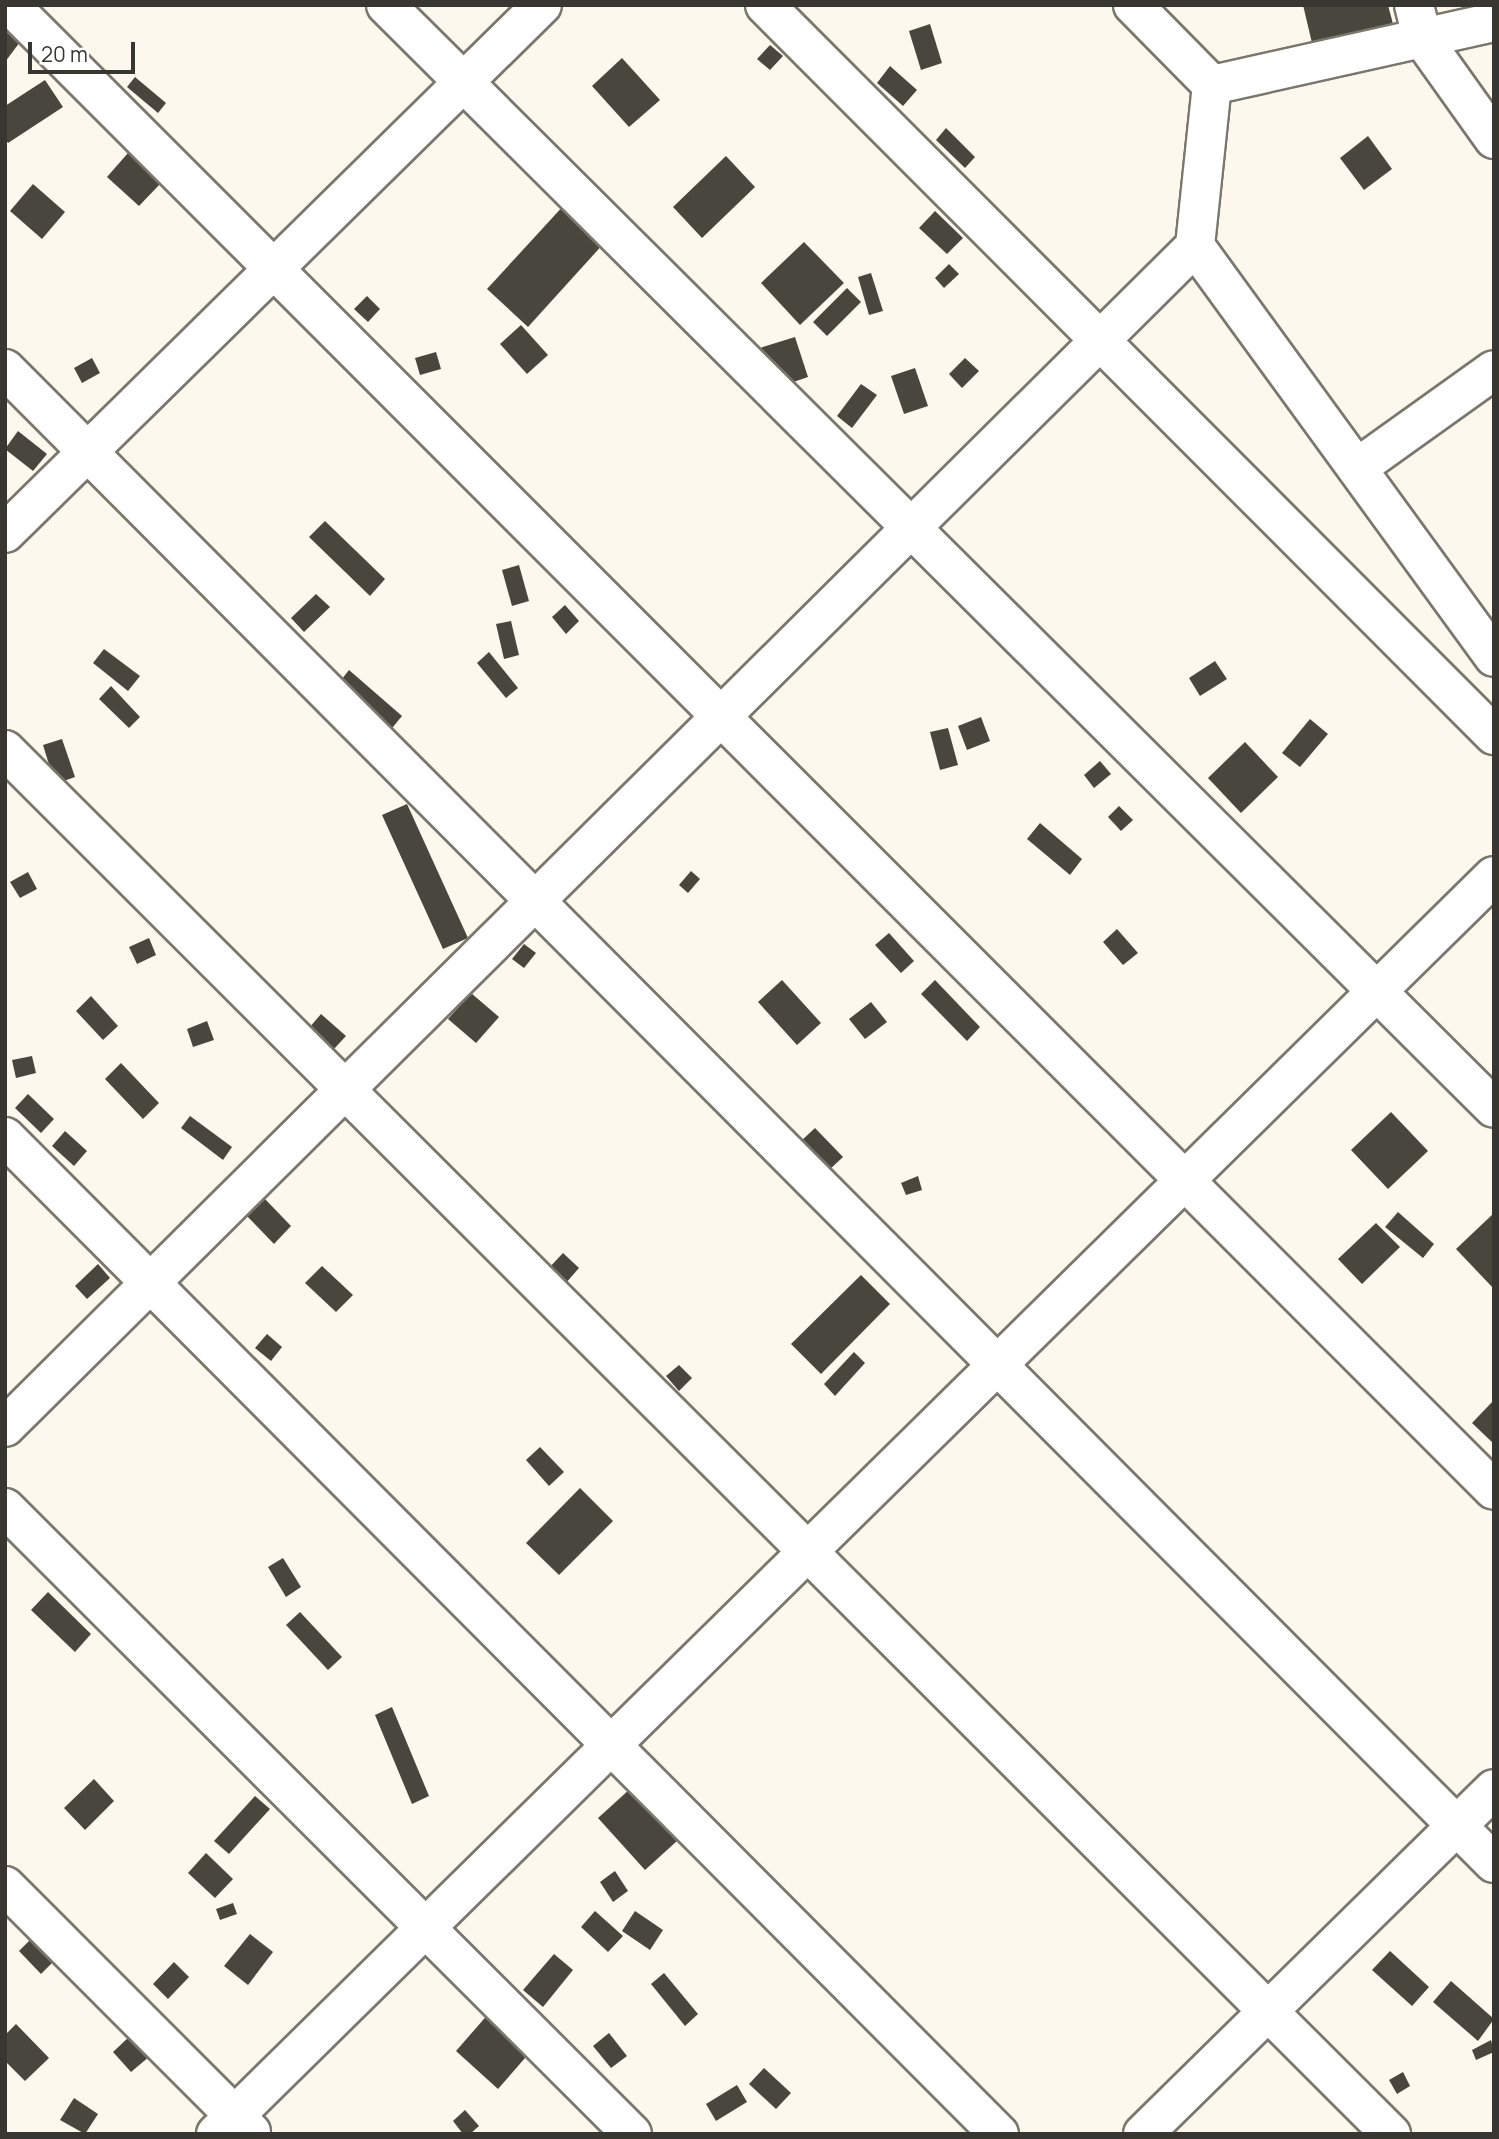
<!DOCTYPE html>
<style>
body{margin:0}
#map{position:relative;width:1499px;height:2139px;overflow:hidden;background:#fcf8ed;font-family:Manrope,sans-serif}
div>[style]{position:absolute}
.building>*{inset:0;background:#49463d}
.roads{filter:drop-shadow(2px 0 #7a776d) drop-shadow(-2px 0 #7a776d) drop-shadow(0 2px #7a776d) drop-shadow(0 -2px #7a776d)}
.minor>*{height:38px;margin:-19px;padding:0 19px;transform-origin:19px;border-radius:19px;background:#fff}
span{translate:-50% -50%;white-space:nowrap;text-align:center;line-height:1.15;-webkit-text-stroke:7px #fff;paint-order:stroke}
.frame{position:absolute;inset:0;border:7px solid #373631;pointer-events:none}
.scale{position:absolute;left:28px;top:42px;width:107px;height:32px;box-sizing:border-box;border:4px solid #373631;border-top:0;padding-left:9px;font-size:21px;line-height:24px;white-space:nowrap;color:#373631;-webkit-text-stroke:5px #fff;paint-order:stroke}
</style>
<div id="map">
<div class="building">
<div style="clip-path:polygon(1303px 5px,1388px 5px,1393px 24px,1312px 43px)"></div>
<div style="clip-path:polygon(930px 24px,942px 63px,921px 70px,909px 31px)"></div>
<div style="clip-path:polygon(5px 30px,20px 42px,5px 62px)"></div>
<div style="clip-path:polygon(770px 45px,783px 56px,770px 70px,757px 59px)"></div>
<div style="clip-path:polygon(622px 58px,660px 100px,629px 127px,592px 86px)"></div>
<div style="clip-path:polygon(890px 66px,917px 90px,903px 106px,877px 83px)"></div>
<div style="clip-path:polygon(135px 77px,166px 103px,158px 113px,127px 87px)"></div>
<div style="clip-path:polygon(45px 80px,63px 107px,8px 143px,5px 139px,5px 106px)"></div>
<div style="clip-path:polygon(946px 128px,975px 157px,965px 168px,936px 140px)"></div>
<div style="clip-path:polygon(1368px 136px,1392px 169px,1364px 190px,1340px 158px)"></div>
<div style="clip-path:polygon(128px 153px,161px 183px,139px 206px,107px 177px)"></div>
<div style="clip-path:polygon(726px 156px,755px 187px,702px 238px,673px 207px)"></div>
<div style="clip-path:polygon(33px 184px,65px 212px,42px 239px,10px 211px)"></div>
<div style="clip-path:polygon(565px 204px,605px 242px,528px 327px,487px 289px)"></div>
<div style="clip-path:polygon(935px 211px,963px 238px,947px 254px,919px 228px)"></div>
<div style="clip-path:polygon(804px 242px,844px 283px,800px 325px,761px 283px)"></div>
<div style="clip-path:polygon(949px 264px,959px 274px,944px 288px,935px 278px)"></div>
<div style="clip-path:polygon(871px 273px,883px 311px,869px 315px,858px 277px)"></div>
<div style="clip-path:polygon(847px 288px,861px 302px,827px 336px,813px 322px)"></div>
<div style="clip-path:polygon(367px 296px,380px 309px,368px 322px,354px 309px)"></div>
<div style="clip-path:polygon(521px 325px,548px 355px,527px 374px,500px 344px)"></div>
<div style="clip-path:polygon(795px 337px,808px 377px,773px 389px,760px 348px)"></div>
<div style="clip-path:polygon(436px 352px,441px 369px,420px 375px,415px 358px)"></div>
<div style="clip-path:polygon(92px 358px,100px 373px,82px 383px,74px 368px)"></div>
<div style="clip-path:polygon(965px 358px,979px 371px,962px 388px,949px 374px)"></div>
<div style="clip-path:polygon(915px 368px,928px 406px,904px 414px,891px 376px)"></div>
<div style="clip-path:polygon(861px 384px,877px 395px,852px 428px,837px 416px)"></div>
<div style="clip-path:polygon(18px 431px,47px 454px,33px 471px,5px 449px)"></div>
<div style="clip-path:polygon(325px 521px,385px 579px,370px 596px,309px 537px)"></div>
<div style="clip-path:polygon(519px 565px,529px 601px,512px 606px,502px 570px)"></div>
<div style="clip-path:polygon(316px 594px,330px 607px,304px 632px,291px 618px)"></div>
<div style="clip-path:polygon(565px 605px,579px 621px,566px 634px,552px 617px)"></div>
<div style="clip-path:polygon(511px 621px,519px 655px,504px 659px,496px 624px)"></div>
<div style="clip-path:polygon(104px 649px,140px 676px,128px 691px,93px 663px)"></div>
<div style="clip-path:polygon(489px 652px,518px 688px,506px 698px,477px 663px)"></div>
<div style="clip-path:polygon(1215px 661px,1227px 679px,1200px 696px,1189px 678px)"></div>
<div style="clip-path:polygon(349px 670px,402px 716px,388px 733px,334px 689px)"></div>
<div style="clip-path:polygon(111px 686px,140px 717px,129px 728px,99px 699px)"></div>
<div style="clip-path:polygon(981px 717px,990px 741px,967px 750px,958px 726px)"></div>
<div style="clip-path:polygon(1310px 719px,1328px 734px,1300px 767px,1282px 753px)"></div>
<div style="clip-path:polygon(948px 728px,958px 765px,940px 770px,930px 732px)"></div>
<div style="clip-path:polygon(62px 739px,75px 777px,55px 784px,43px 745px)"></div>
<div style="clip-path:polygon(1245px 742px,1278px 777px,1241px 813px,1208px 778px)"></div>
<div style="clip-path:polygon(1100px 761px,1111px 774px,1094px 788px,1084px 775px)"></div>
<div style="clip-path:polygon(407px 804px,468px 938px,443px 949px,382px 815px)"></div>
<div style="clip-path:polygon(1119px 806px,1133px 820px,1121px 831px,1108px 817px)"></div>
<div style="clip-path:polygon(1040px 823px,1082px 859px,1070px 875px,1027px 839px)"></div>
<div style="clip-path:polygon(691px 871px,700px 879px,688px 893px,679px 885px)"></div>
<div style="clip-path:polygon(28px 872px,37px 889px,20px 898px,10px 882px)"></div>
<div style="clip-path:polygon(1117px 929px,1138px 953px,1123px 965px,1103px 942px)"></div>
<div style="clip-path:polygon(889px 933px,914px 961px,901px 973px,875px 945px)"></div>
<div style="clip-path:polygon(149px 938px,156px 955px,137px 964px,129px 947px)"></div>
<div style="clip-path:polygon(524px 944px,536px 953px,524px 968px,512px 959px)"></div>
<div style="clip-path:polygon(782px 980px,821px 1023px,797px 1045px,758px 1002px)"></div>
<div style="clip-path:polygon(935px 980px,980px 1027px,967px 1041px,921px 994px)"></div>
<div style="clip-path:polygon(471px 993px,499px 1017px,476px 1043px,448px 1019px)"></div>
<div style="clip-path:polygon(91px 996px,118px 1026px,103px 1040px,76px 1011px)"></div>
<div style="clip-path:polygon(871px 1002px,887px 1022px,865px 1039px,849px 1019px)"></div>
<div style="clip-path:polygon(321px 1014px,346px 1036px,333px 1050px,309px 1028px)"></div>
<div style="clip-path:polygon(207px 1021px,214px 1040px,193px 1047px,187px 1029px)"></div>
<div style="clip-path:polygon(32px 1056px,36px 1073px,16px 1078px,12px 1060px)"></div>
<div style="clip-path:polygon(121px 1063px,159px 1103px,143px 1119px,105px 1079px)"></div>
<div style="clip-path:polygon(28px 1094px,54px 1119px,41px 1133px,15px 1108px)"></div>
<div style="clip-path:polygon(1391px 1112px,1428px 1151px,1388px 1189px,1351px 1150px)"></div>
<div style="clip-path:polygon(190px 1116px,232px 1147px,223px 1160px,181px 1128px)"></div>
<div style="clip-path:polygon(815px 1128px,843px 1157px,828px 1171px,800px 1142px)"></div>
<div style="clip-path:polygon(65px 1131px,87px 1151px,74px 1166px,52px 1146px)"></div>
<div style="clip-path:polygon(918px 1176px,922px 1190px,906px 1195px,901px 1183px)"></div>
<div style="clip-path:polygon(264px 1198px,291px 1226px,274px 1244px,246px 1215px)"></div>
<div style="clip-path:polygon(1398px 1212px,1434px 1244px,1423px 1258px,1385px 1227px)"></div>
<div style="clip-path:polygon(1494px 1213px,1494px 1289px,1456px 1249px)"></div>
<div style="clip-path:polygon(1376px 1223px,1400px 1247px,1362px 1284px,1338px 1259px)"></div>
<div style="clip-path:polygon(563px 1253px,579px 1268px,565px 1284px,548px 1269px)"></div>
<div style="clip-path:polygon(98px 1264px,110px 1278px,87px 1299px,75px 1286px)"></div>
<div style="clip-path:polygon(322px 1266px,353px 1295px,336px 1312px,305px 1283px)"></div>
<div style="clip-path:polygon(861px 1275px,890px 1304px,821px 1374px,791px 1344px)"></div>
<div style="clip-path:polygon(267px 1334px,282px 1347px,271px 1361px,255px 1348px)"></div>
<div style="clip-path:polygon(854px 1352px,865px 1363px,835px 1396px,824px 1384px)"></div>
<div style="clip-path:polygon(679px 1365px,692px 1378px,679px 1391px,666px 1376px)"></div>
<div style="clip-path:polygon(1494px 1400px,1494px 1444px,1472px 1423px)"></div>
<div style="clip-path:polygon(540px 1447px,564px 1472px,549px 1486px,526px 1460px)"></div>
<div style="clip-path:polygon(580px 1488px,613px 1521px,559px 1575px,526px 1543px)"></div>
<div style="clip-path:polygon(283px 1558px,301px 1587px,286px 1597px,268px 1567px)"></div>
<div style="clip-path:polygon(48px 1592px,91px 1634px,75px 1652px,31px 1610px)"></div>
<div style="clip-path:polygon(300px 1612px,342px 1657px,328px 1670px,286px 1625px)"></div>
<div style="clip-path:polygon(392px 1707px,429px 1796px,412px 1804px,375px 1715px)"></div>
<div style="clip-path:polygon(94px 1779px,114px 1801px,85px 1830px,64px 1808px)"></div>
<div style="clip-path:polygon(630px 1789px,677px 1841px,645px 1870px,598px 1818px)"></div>
<div style="clip-path:polygon(255px 1796px,270px 1809px,229px 1854px,214px 1841px)"></div>
<div style="clip-path:polygon(206px 1853px,233px 1879px,215px 1898px,188px 1873px)"></div>
<div style="clip-path:polygon(615px 1871px,628px 1891px,613px 1902px,600px 1882px)"></div>
<div style="clip-path:polygon(233px 1903px,237px 1914px,220px 1920px,216px 1909px)"></div>
<div style="clip-path:polygon(595px 1911px,623px 1936px,608px 1952px,581px 1927px)"></div>
<div style="clip-path:polygon(635px 1911px,663px 1930px,650px 1950px,622px 1931px)"></div>
<div style="clip-path:polygon(250px 1934px,273px 1952px,248px 1985px,224px 1966px)"></div>
<div style="clip-path:polygon(33px 1937px,55px 1960px,41px 1974px,19px 1951px)"></div>
<div style="clip-path:polygon(1390px 1951px,1429px 1987px,1412px 2006px,1372px 1970px)"></div>
<div style="clip-path:polygon(554px 1954px,573px 1970px,543px 2007px,523px 1990px)"></div>
<div style="clip-path:polygon(174px 1962px,189px 1977px,168px 1999px,153px 1984px)"></div>
<div style="clip-path:polygon(664px 1973px,698px 2014px,685px 2026px,651px 1984px)"></div>
<div style="clip-path:polygon(1451px 1981px,1494px 2019px,1478px 2041px,1433px 2002px)"></div>
<div style="clip-path:polygon(490px 2012px,532px 2050px,498px 2089px,456px 2051px)"></div>
<div style="clip-path:polygon(16px 2024px,49px 2058px,25px 2081px,5px 2061px,5px 2035px)"></div>
<div style="clip-path:polygon(609px 2033px,627px 2056px,611px 2068px,593px 2046px)"></div>
<div style="clip-path:polygon(131px 2035px,150px 2056px,131px 2072px,113px 2052px)"></div>
<div style="clip-path:polygon(1491px 2040px,1494px 2052px,1476px 2060px,1472px 2050px)"></div>
<div style="clip-path:polygon(764px 2068px,791px 2093px,776px 2109px,749px 2084px)"></div>
<div style="clip-path:polygon(1403px 2072px,1410px 2086px,1397px 2094px,1389px 2080px)"></div>
<div style="clip-path:polygon(737px 2085px,747px 2102px,716px 2121px,706px 2104px)"></div>
<div style="clip-path:polygon(74px 2098px,98px 2114px,85px 2134px,60px 2120px)"></div>
<div style="clip-path:polygon(465px 2110px,479px 2126px,470px 2134px,463px 2134px,453px 2121px)"></div>
</div>
<div class="roads">
<div class="minor">
<div style="left:10px;top:5px;width:2099px;rotate:45.02deg"></div>
<div style="left:386px;top:5px;width:1563px;rotate:44.87deg"></div>
<div style="left:765px;top:5px;width:1032px;rotate:45.04deg"></div>
<div style="left:1133px;top:5px;width:112px;rotate:45.4deg"></div>
<div style="left:1414px;top:5px;width:34px;rotate:76deg"></div>
<div style="left:1422px;top:38px;width:124px;rotate:54.5deg"></div>
<div style="left:1212px;top:85px;width:289px;rotate:-12.6deg"></div>
<div style="left:1195px;top:246px;width:508px;rotate:53.96deg"></div>
<div style="left:5px;top:369px;width:2109px;rotate:45.1deg"></div>
<div style="left:1357px;top:468px;width:168px;rotate:-35.6deg"></div>
<div style="left:5px;top:533px;width:753px;rotate:-44.52deg"></div>
<div style="left:5px;top:750px;width:1959px;rotate:44.96deg"></div>
<div style="left:5px;top:1137px;width:1408px;rotate:45.09deg"></div>
<div style="left:5px;top:1427px;width:1677px;rotate:-44.78deg"></div>
<div style="left:1195px;top:246px;width:162px;rotate:-84deg"></div>
<div style="left:5px;top:1508px;width:886px;rotate:44.95deg"></div>
<div style="left:5px;top:1886px;width:348px;rotate:45deg"></div>
<div style="left:216px;top:2134px;width:1793px;rotate:-44.55deg"></div>
<div style="left:1143px;top:2134px;width:492px;rotate:-44.5deg"></div>
</div>
</div>
<div class="frame"></div>
<div class="scale">20 m</div>
</div>
